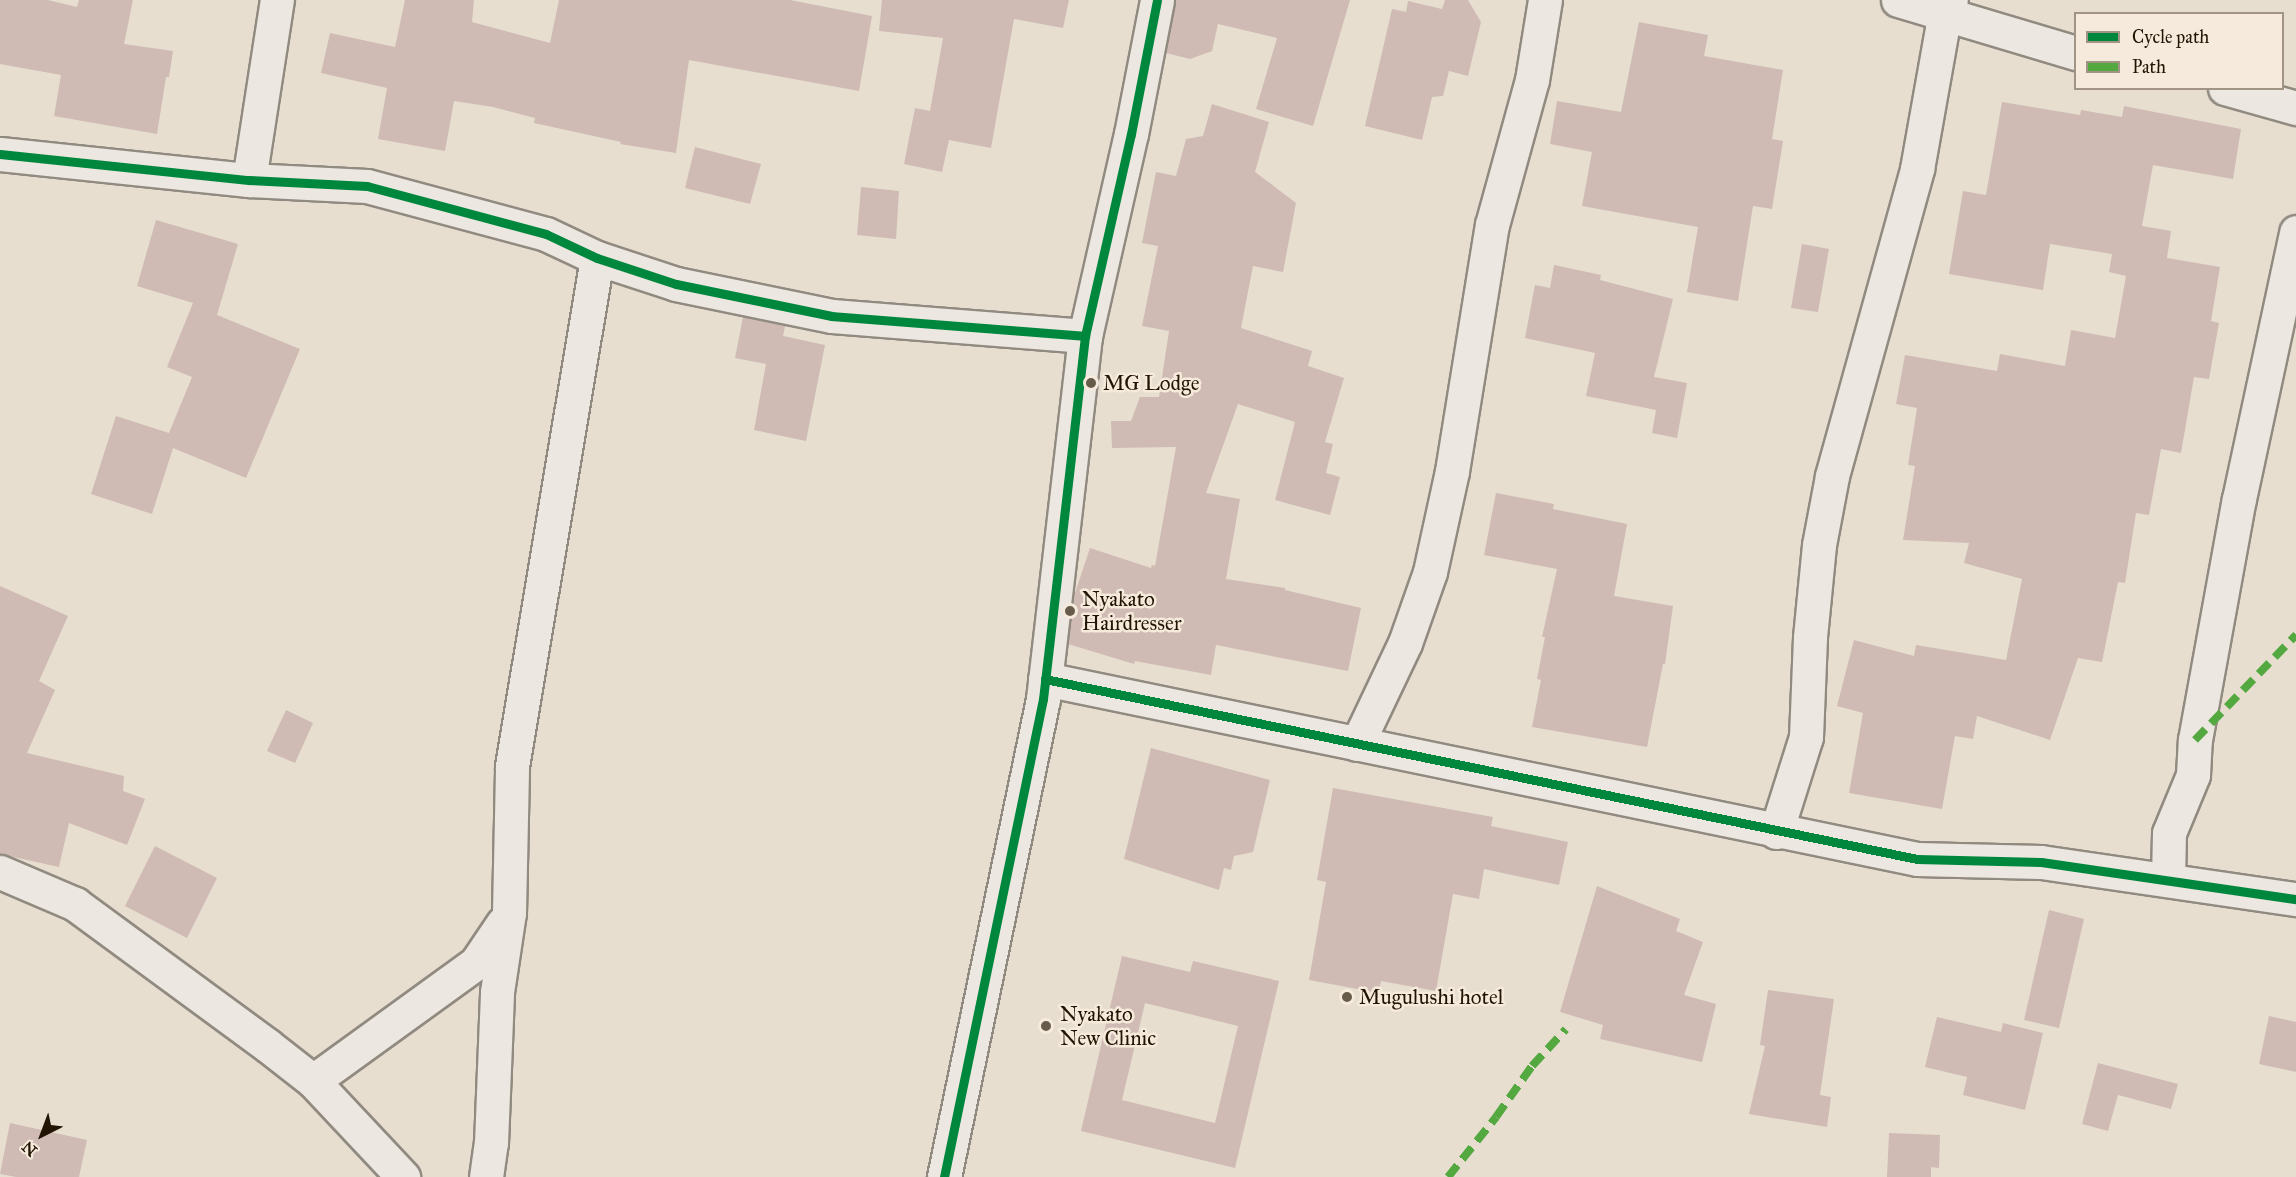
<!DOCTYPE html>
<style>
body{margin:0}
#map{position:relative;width:2296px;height:1177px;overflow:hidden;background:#e7ded0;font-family:"IM FELL Great Primer",serif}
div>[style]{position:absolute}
.building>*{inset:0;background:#cfbbb4}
.roads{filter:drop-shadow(2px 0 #918a80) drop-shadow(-2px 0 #918a80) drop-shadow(0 2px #918a80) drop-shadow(0 -2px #918a80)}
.minor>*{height:33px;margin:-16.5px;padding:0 16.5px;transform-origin:16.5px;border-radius:16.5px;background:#ece7e0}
.quiet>*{height:8px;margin-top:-4px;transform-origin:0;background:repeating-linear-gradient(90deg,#53a840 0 15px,transparent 0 23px)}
.cycleway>*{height:9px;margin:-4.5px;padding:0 4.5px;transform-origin:4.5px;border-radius:4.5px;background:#00873e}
.dots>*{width:16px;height:16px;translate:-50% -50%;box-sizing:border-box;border:3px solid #f5eadb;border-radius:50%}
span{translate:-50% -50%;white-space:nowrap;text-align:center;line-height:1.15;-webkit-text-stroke:5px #f5eadb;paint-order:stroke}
.poi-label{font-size:21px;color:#221402}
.left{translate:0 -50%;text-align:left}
.legend{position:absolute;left:2074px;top:12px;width:210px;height:78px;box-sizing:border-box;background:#f5eadb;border:2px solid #a19484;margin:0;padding:8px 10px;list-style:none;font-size:18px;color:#221402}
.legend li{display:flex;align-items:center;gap:12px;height:30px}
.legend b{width:30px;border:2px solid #a19484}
.north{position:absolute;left:12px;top:1105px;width:60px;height:60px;-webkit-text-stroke:4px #f5eadb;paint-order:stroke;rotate:222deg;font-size:16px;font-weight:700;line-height:24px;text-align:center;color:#221402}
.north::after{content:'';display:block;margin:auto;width:21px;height:27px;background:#221402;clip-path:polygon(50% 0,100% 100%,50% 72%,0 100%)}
</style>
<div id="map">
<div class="building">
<div style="clip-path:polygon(0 0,48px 0,77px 7px,79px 0,133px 0,124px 44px,173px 51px,169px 77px,166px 77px,157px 134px,54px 116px,61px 75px,0 64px)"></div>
<div style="clip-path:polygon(405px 0,474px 0,472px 22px,550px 43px,559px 0,790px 0,872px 16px,859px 91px,689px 60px,676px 153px,620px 144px,621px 142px,534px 123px,535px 118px,493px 107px,454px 101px,445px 151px,378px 139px,387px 88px,321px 73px,330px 33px,395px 47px)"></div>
<div style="clip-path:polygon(882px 0,1069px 0,1063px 28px,1014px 19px,991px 148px,949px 140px,942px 172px,904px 164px,915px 108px,930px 111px,943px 38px,879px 31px)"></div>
<div style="clip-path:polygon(1175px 0,1350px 0,1313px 126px,1256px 109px,1277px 38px,1218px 24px,1212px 51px,1190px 59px,1166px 53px)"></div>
<div style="clip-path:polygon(1445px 0,1468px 0,1481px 22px,1468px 76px,1449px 71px,1443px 96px,1432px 97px,1422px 140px,1365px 126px,1392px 9px,1406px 12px,1408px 1px,1442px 9px)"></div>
<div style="clip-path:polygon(1639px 22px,1708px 35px,1704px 56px,1783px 70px,1772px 139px,1783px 141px,1772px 209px,1753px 206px,1738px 301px,1687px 292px,1698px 227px,1582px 206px,1592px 152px,1550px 144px,1557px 101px,1621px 112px)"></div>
<div style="clip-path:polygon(2002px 102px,2080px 115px,2081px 110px,2122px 117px,2124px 106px,2241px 129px,2233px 179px,2153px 165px,2142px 226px,2171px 231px,2167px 258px,2220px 267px,2211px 321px,2219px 323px,2209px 379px,2194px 377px,2181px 453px,2161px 449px,2149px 515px,2136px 513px,2125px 583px,2118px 582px,2102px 662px,2078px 658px,2050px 740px,1977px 716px,1973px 739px,1955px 736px,1942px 809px,1849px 793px,1863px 713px,1837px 706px,1854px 640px,1914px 656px,1916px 645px,2006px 660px,2022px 579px,1964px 563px,1969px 543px,1903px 540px,1915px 466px,1908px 465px,1917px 408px,1896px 404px,1905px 355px,1997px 371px,2000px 354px,2065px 366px,2071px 330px,2115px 338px,2126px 276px,2109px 272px,2112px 254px,2050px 244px,2043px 290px,1949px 274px,1963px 191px,1986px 195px)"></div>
<div style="clip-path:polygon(1212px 104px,1269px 122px,1255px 172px,1296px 203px,1283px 272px,1253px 266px,1241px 328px,1312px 351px,1308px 366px,1344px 378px,1325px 442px,1333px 444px,1326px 473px,1340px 477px,1330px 515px,1275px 500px,1295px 422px,1238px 404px,1206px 493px,1240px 499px,1226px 579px,1285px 588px,1285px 590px,1361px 608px,1348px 671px,1216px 645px,1211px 675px,1135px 661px,1134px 664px,1068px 644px,1073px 599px,1090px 548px,1151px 568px,1152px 565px,1155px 566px,1176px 447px,1112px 448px,1111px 421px,1131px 421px,1140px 397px,1159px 397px,1169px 331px,1142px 326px,1158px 246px,1142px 243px,1156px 172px,1176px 176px,1186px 139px,1203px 136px)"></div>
<div style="clip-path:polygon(695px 147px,761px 164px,750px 204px,685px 188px)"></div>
<div style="clip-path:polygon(861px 187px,899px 191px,896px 239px,857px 235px)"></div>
<div style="clip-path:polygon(156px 220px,238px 244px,217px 315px,300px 349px,246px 478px,173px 448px,152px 514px,91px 494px,116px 416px,169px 433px,192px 377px,167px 367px,193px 303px,137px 286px)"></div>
<div style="clip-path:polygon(1802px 244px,1829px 249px,1818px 312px,1791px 308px)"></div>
<div style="clip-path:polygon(1554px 265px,1601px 275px,1600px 280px,1673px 299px,1654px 377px,1687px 383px,1677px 438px,1652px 433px,1656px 410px,1586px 396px,1595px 353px,1525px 338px,1535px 285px,1550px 288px)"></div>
<div style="clip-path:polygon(743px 317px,785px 326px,783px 336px,825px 345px,806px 441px,754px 430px,766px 364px,735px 358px)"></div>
<div style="clip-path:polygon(1496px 493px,1554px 504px,1553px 509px,1627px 524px,1614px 596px,1673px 606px,1665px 664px,1663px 664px,1647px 747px,1532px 727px,1541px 680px,1537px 679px,1545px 637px,1542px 637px,1557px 569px,1484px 555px)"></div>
<div style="clip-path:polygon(0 586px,68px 616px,39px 681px,55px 690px,27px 753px,124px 776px,123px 791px,145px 799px,127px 845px,69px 823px,59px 867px,0 854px)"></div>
<div style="clip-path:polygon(286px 710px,313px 723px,295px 763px,267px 751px)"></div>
<div style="clip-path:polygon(1151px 748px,1270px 780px,1253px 852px,1234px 856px,1231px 870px,1224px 868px,1219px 890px,1124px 859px)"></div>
<div style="clip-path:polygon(1333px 788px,1493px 817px,1491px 826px,1568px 842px,1559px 885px,1484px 869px,1479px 899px,1453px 894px,1436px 991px,1381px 981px,1379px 993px,1309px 980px,1326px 882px,1317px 880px)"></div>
<div style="clip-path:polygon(155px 846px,217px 878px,187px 938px,125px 906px)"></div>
<div style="clip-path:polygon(1597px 886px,1680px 919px,1676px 931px,1703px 942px,1684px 995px,1716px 1004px,1702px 1062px,1600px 1039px,1603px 1025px,1560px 1012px)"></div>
<div style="clip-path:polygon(2049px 910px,2084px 919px,2059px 1028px,2024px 1020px)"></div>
<div style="clip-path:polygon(evenodd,1122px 956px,1190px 972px,1193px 961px,1279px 981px,1235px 1168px,1081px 1131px,1122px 956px,1145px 1003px,1238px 1026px,1215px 1123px,1122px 1100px,1145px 1003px)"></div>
<div style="clip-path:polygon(1768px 990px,1834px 999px,1820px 1095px,1831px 1097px,1827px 1127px,1749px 1114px,1765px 1046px,1760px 1045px)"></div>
<div style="clip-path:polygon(2269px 1016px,2296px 1022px,2296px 1072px,2259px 1064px)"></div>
<div style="clip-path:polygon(1937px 1017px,2001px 1032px,2003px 1023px,2043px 1033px,2025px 1110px,1963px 1095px,1967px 1077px,1925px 1067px)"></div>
<div style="clip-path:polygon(2098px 1063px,2178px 1084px,2171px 1109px,2118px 1095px,2108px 1131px,2082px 1124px)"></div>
<div style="clip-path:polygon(10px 1123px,87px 1140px,79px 1177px,16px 1177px,0 1174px)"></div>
<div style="clip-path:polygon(1889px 1133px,1940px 1135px,1939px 1168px,1931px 1167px,1931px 1177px,1887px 1177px)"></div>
</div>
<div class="roads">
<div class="minor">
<div style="left:1898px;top:0;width:186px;rotate:16.6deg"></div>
<div style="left:2225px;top:88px;width:74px;rotate:15.7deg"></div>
<div style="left:0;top:154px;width:250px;rotate:6deg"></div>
<div style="left:249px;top:180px;width:118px;rotate:2.9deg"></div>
<div style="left:367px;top:186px;width:185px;rotate:15deg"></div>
<div style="left:546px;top:234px;width:56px;rotate:25.2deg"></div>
<div style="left:597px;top:258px;width:83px;rotate:18.2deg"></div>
<div style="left:676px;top:284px;width:159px;rotate:11.6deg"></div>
<div style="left:832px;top:316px;width:254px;rotate:4.5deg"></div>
<div style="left:249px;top:180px;width:182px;rotate:-81.2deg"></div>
<div style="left:1045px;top:679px;width:890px;rotate:11.66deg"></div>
<div style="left:1917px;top:859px;width:124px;rotate:1.4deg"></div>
<div style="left:2041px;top:862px;width:258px;rotate:8.3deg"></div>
<div style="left:1357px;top:744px;width:112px;rotate:-64.6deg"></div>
<div style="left:1405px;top:643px;width:75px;rotate:-70.6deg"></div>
<div style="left:1430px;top:572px;width:103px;rotate:-77.7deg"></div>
<div style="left:1452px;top:471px;width:249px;rotate:-80.8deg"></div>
<div style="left:1492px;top:225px;width:150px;rotate:-74.6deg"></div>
<div style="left:1532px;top:80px;width:81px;rotate:-80.8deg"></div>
<div style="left:1776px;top:832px;width:100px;rotate:-72.5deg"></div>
<div style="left:1806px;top:737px;width:100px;rotate:-87.7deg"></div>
<div style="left:1810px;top:637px;width:92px;rotate:-84.4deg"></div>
<div style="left:1819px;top:545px;width:70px;rotate:-79.3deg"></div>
<div style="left:1832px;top:476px;width:319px;rotate:-74.5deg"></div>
<div style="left:1917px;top:169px;width:142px;rotate:-79.9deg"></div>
<div style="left:1942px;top:29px;width:30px;rotate:-73deg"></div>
<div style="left:0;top:872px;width:82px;rotate:23.1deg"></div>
<div style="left:75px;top:904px;width:238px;rotate:36.3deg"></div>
<div style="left:267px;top:1045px;width:58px;rotate:38deg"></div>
<div style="left:313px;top:1081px;width:132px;rotate:46.8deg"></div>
<div style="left:2168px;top:880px;width:47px;rotate:-88.8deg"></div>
<div style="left:2169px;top:833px;width:63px;rotate:-67.5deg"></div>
<div style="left:2193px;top:775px;width:35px;rotate:-87deg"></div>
<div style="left:2195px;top:740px;width:245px;rotate:-79.7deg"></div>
<div style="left:2239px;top:499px;width:273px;rotate:-77.9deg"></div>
<div style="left:313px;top:1081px;width:201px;rotate:-35.9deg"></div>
<div style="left:476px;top:963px;width:48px;rotate:-56deg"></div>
<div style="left:486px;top:1177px;width:34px;rotate:-82deg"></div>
<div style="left:491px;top:1143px;width:151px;rotate:-87.7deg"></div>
<div style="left:497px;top:992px;width:80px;rotate:-81.4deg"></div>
<div style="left:509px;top:913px;width:147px;rotate:-88.8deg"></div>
<div style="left:512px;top:766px;width:515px;rotate:-80.5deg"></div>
<div style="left:944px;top:1177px;width:488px;rotate:-78.3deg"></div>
<div style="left:1043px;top:699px;width:365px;rotate:-83.4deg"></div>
<div style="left:1085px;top:336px;width:207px;rotate:-77.2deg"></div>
<div style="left:1131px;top:134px;width:136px;rotate:-79deg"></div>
</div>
</div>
<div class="quiet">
<div style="left:2195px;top:740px;width:146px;rotate:-46.1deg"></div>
<div style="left:1448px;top:1177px;width:77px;rotate:-51.3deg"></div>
<div style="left:1496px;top:1117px;width:62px;rotate:-54.8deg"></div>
<div style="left:1532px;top:1066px;width:50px;rotate:-47.4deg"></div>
</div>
<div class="cycleway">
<div style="left:0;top:154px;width:250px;rotate:6deg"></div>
<div style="left:249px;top:180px;width:118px;rotate:2.9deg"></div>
<div style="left:367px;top:186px;width:185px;rotate:15deg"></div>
<div style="left:546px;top:234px;width:56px;rotate:25.2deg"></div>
<div style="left:597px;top:258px;width:83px;rotate:18.2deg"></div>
<div style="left:676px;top:284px;width:159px;rotate:11.6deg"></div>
<div style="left:832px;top:316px;width:254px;rotate:4.5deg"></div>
<div style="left:1045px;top:679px;width:890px;rotate:11.66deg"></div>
<div style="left:1917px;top:859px;width:124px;rotate:1.4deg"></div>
<div style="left:2041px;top:862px;width:258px;rotate:8.3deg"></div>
<div style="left:944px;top:1177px;width:488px;rotate:-78.3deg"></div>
<div style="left:1043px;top:699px;width:365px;rotate:-83.4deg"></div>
<div style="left:1085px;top:336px;width:207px;rotate:-77.2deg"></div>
<div style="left:1131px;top:134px;width:136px;rotate:-79deg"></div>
</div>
<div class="dots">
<div style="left:1091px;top:383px;background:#675b4a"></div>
<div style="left:1070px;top:611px;background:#675b4a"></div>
<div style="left:1347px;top:997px;background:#675b4a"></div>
<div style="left:1046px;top:1026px;background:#675b4a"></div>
</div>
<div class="poi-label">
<span class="left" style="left:1103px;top:383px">MG Lodge</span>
<span class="left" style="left:1082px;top:611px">Nyakato<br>Hairdresser</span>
<span class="left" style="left:1359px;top:997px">Mugulushi hotel</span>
<span class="left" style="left:1060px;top:1026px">Nyakato<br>New Clinic</span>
</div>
<ul class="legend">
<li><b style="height:8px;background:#00873e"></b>Cycle path</li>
<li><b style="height:8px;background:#53a840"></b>Path</li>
</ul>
<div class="north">N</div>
</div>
